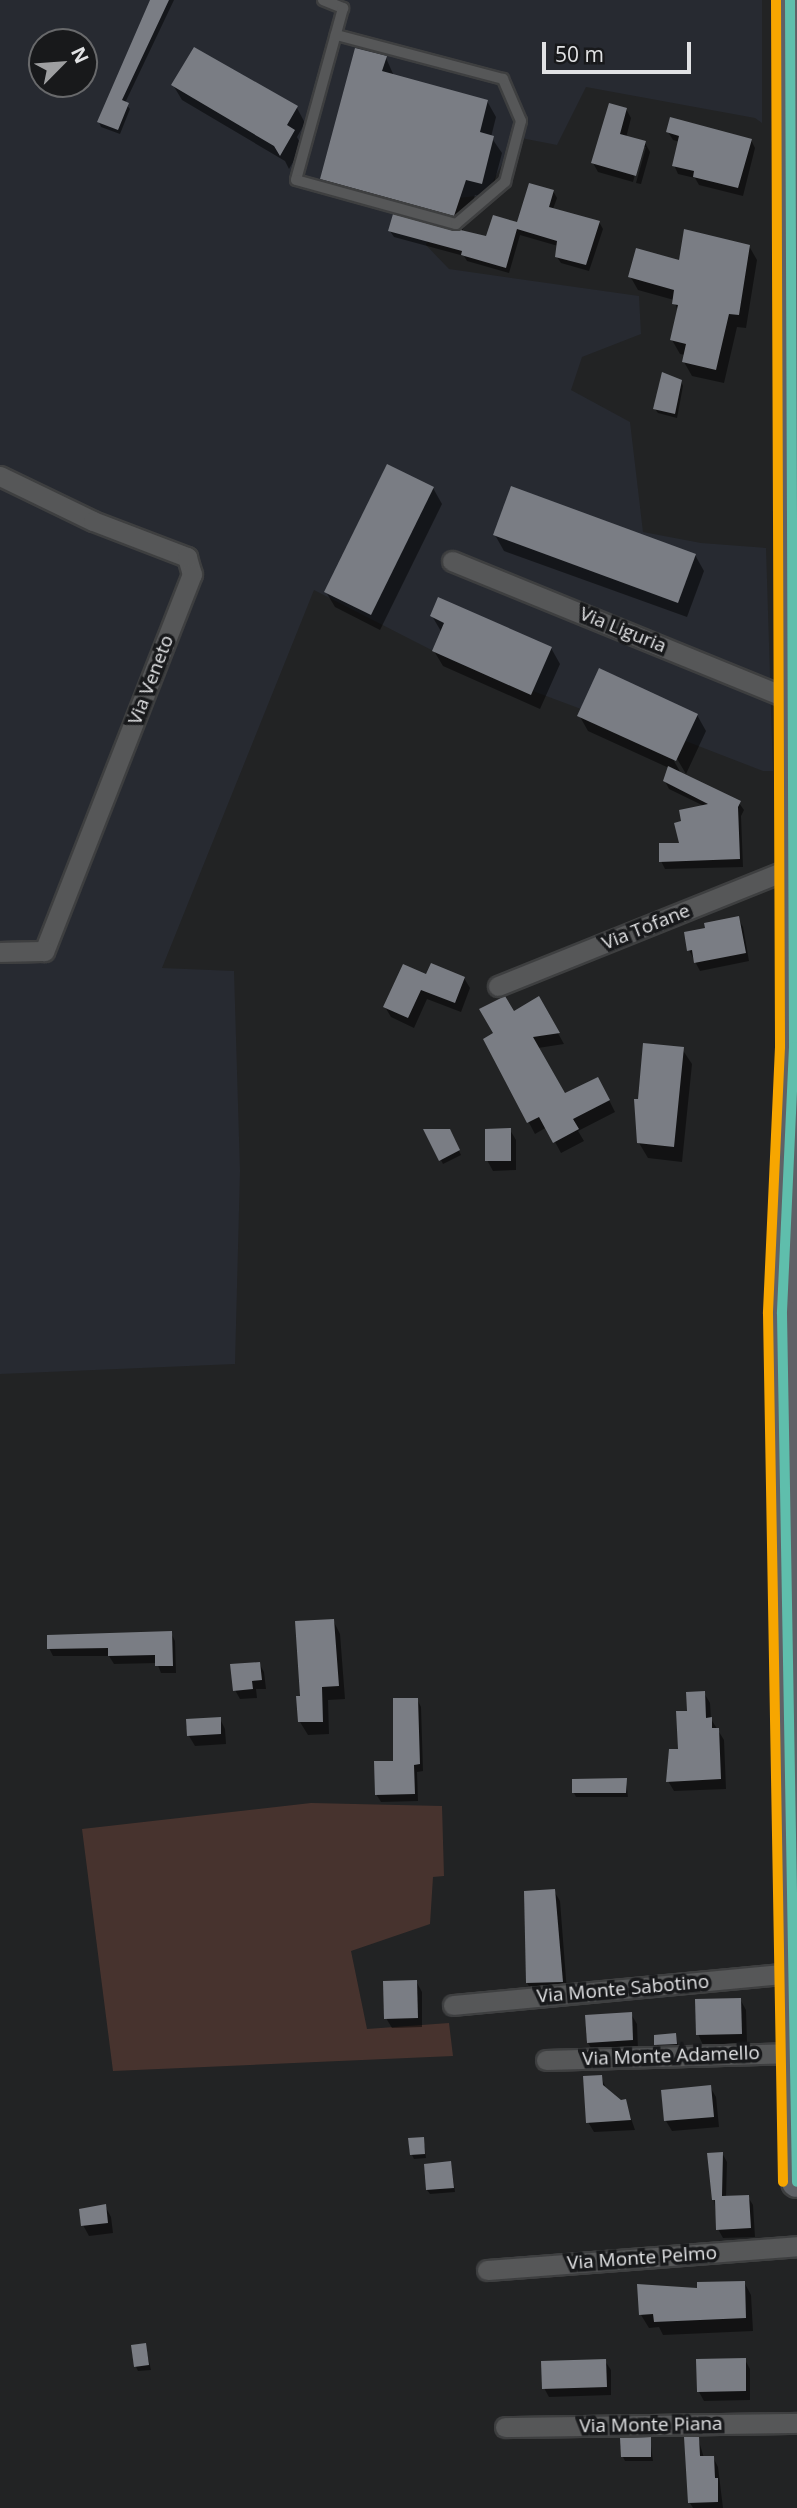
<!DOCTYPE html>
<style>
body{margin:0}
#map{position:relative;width:797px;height:2508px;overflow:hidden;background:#222324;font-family:"Open Sans",sans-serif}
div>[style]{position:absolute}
.built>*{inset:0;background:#272a31}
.green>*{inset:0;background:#47332e}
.shadow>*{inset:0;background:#0007}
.building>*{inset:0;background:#7a7d84}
.roads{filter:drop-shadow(2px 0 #3e3f40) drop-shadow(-2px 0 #3e3f40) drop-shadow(0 2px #3e3f40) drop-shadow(0 -2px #3e3f40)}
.service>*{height:10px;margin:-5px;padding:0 5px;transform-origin:5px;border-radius:5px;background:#565758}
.minor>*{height:19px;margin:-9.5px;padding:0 9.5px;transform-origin:9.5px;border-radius:9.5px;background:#565758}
.primary>*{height:30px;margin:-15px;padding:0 15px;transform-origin:15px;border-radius:15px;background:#5f6166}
.bus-1>*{height:10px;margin:-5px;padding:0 5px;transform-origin:5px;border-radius:5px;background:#5fbeac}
.bus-2>*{height:10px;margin:-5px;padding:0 5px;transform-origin:5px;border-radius:5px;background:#f7a600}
span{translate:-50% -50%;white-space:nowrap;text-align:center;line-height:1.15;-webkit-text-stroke:7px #18191b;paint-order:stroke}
.street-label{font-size:19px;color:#e1e2e4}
.north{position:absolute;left:28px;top:28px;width:70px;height:70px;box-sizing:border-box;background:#18191b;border:2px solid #68696b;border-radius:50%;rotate:65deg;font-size:19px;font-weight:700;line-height:28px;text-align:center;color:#e1e2e4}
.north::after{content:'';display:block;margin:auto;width:24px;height:32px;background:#9e9fa1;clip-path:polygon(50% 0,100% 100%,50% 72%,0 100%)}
.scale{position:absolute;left:542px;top:42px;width:149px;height:32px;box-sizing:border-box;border:4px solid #e1e2e4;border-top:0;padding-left:9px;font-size:21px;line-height:24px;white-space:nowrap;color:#e1e2e4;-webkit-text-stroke:5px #18191b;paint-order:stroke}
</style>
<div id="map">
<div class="built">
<div style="clip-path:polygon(evenodd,0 0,762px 0,762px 123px,755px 118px,586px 87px,557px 145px,516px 137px,486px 195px,440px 200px,426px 245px,449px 269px,639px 296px,641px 334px,582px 357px,571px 390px,630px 422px,643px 532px,701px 543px,766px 548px,773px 771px,763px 771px,644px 725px,581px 709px,453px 661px,314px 590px,162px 968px,234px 971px,240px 1171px,235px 1364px,0 1374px,0 0,42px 42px,84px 42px,84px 84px,42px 84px,42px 42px)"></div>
</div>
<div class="green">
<div style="clip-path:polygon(311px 1803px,442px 1806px,444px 1876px,433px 1877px,430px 1924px,351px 1951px,367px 2029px,449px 2023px,453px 2056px,113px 2071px,82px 1829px)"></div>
</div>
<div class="shadow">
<div style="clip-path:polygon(152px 0,174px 0,125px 103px,130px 109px,120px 134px,101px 127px,99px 122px)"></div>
<div style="clip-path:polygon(386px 58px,394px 76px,487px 101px,496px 117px,491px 137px,502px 153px,490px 199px,475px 195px,462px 232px,488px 238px,518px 224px,553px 191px,557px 198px,553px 209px,599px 222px,603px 229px,589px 271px,561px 263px,557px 257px,558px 246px,520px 235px,509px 273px,467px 261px,464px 256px,394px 237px,390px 231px,432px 225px,433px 222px,331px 194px,322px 179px)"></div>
<div style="clip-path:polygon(173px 85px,297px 108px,305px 123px,297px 137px,302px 147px,289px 169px,285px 161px,182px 100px)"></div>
<div style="clip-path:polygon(626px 109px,631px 118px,626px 138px,645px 143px,650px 152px,641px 184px,636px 183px,646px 147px,642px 147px,633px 182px,598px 172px,593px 163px)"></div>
<div style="clip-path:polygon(668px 132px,751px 140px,755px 148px,743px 196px,699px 185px,695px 178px,678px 174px,674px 165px,680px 142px,673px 140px)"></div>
<div style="clip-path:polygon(749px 246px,757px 260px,746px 328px,737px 327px,724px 383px,692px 376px,684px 362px,685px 355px,680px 354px,672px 340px,678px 312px,674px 300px,638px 290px,630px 276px)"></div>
<div style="clip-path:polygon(681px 381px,683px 386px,677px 418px,658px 413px,655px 409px)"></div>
<div style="clip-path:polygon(433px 488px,442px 504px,380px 630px,335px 607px,326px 592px)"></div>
<div style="clip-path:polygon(495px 535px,695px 555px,704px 571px,687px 617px,504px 551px)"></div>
<div style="clip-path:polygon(432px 616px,551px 648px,560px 664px,540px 709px,443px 666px,434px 651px,442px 633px)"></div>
<div style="clip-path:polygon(579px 715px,697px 715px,706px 731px,686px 774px,673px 752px,670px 754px,682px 775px,739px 803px,744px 810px,741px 816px,743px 867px,665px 869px,661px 861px,681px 844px,704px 806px,669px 789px,665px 781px,669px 768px,588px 731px)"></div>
<div style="clip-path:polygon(738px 918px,743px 927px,749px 961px,700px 971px,689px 950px,707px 930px)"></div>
<div style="clip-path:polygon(427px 977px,464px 978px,470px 988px,461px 1012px,427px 999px,414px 1028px,391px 1017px,385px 1007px)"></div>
<div style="clip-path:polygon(539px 999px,564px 1044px,538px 1048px,564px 1096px,604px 1090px,615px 1112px,578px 1131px,584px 1141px,561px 1153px,547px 1127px,535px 1134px,485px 1040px,495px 1034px,513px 1013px)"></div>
<div style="clip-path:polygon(682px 1049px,692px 1064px,682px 1162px,648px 1158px,639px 1143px,640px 1101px)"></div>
<div style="clip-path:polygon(510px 1130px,516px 1140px,516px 1170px,493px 1171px,487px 1160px)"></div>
<div style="clip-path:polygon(426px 1131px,449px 1131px,461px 1155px,443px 1164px)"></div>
<div style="clip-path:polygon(333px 1620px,340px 1634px,345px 1699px,328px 1700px,329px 1734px,308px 1735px,300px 1722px,302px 1698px)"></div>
<div style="clip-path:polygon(171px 1633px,175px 1641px,176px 1673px,161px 1673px,157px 1663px,114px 1664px,109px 1656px,53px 1656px,49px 1648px)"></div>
<div style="clip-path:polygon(259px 1663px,264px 1672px,266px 1689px,256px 1689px,257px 1698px,240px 1699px,235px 1690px)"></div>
<div style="clip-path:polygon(704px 1693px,710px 1703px,711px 1719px,724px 1740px,726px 1789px,674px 1791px,668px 1781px,680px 1750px,688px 1712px)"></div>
<div style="clip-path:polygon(417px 1699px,421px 1707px,423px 1771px,417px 1772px,418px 1801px,381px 1802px,376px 1794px,395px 1763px)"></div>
<div style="clip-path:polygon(220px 1719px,225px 1729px,226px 1744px,195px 1746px,189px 1736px)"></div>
<div style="clip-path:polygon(626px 1780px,628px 1797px,576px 1797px,574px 1793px)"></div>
<div style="clip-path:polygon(554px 1891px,560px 1901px,567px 1992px,533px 1993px,527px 1983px)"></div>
<div style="clip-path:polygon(416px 1981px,422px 1992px,422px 2027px,392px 2028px,386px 2018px)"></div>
<div style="clip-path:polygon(740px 1999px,746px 2010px,747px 2043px,703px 2045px,698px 2034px)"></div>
<div style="clip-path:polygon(631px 2014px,637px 2024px,638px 2050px,594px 2053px,588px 2043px)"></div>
<div style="clip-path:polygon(675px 2035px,679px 2048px,659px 2049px,656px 2044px)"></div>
<div style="clip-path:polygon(601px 2076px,607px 2091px,621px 2101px,625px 2101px,635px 2130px,594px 2132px,588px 2122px)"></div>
<div style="clip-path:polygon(710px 2087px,716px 2097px,719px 2127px,672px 2131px,666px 2121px)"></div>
<div style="clip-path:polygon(423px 2139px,426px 2158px,414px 2159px,412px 2155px)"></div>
<div style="clip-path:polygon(722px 2153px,727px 2162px,726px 2198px,748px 2197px,753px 2205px,755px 2237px,723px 2238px,718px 2229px,714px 2199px)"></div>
<div style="clip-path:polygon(451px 2163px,455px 2192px,430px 2194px,427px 2190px)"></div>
<div style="clip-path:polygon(105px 2206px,111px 2217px,113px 2233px,89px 2236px,83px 2225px)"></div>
<div style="clip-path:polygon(744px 2282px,751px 2295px,753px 2331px,663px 2335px,659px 2327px,649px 2328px,641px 2315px,699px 2289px)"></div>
<div style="clip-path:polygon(145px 2345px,151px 2370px,138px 2371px,136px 2367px)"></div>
<div style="clip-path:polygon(745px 2360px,750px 2369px,750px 2400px,704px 2401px,699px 2392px)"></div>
<div style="clip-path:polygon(605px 2361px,611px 2370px,611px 2395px,549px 2397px,544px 2388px)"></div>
<div style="clip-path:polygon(698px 2438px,704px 2458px,713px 2457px,718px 2467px,723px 2508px,693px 2508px,690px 2503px,686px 2439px)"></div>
<div style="clip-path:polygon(650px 2439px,653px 2461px,625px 2461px,623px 2457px)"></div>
</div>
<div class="building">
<div style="clip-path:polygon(150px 0,169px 0,122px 100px,129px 103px,118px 130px,97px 122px)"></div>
<div style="clip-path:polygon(194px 47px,298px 106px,287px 125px,295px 130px,280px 156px,274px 146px,171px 85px)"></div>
<div style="clip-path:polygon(355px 48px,387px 56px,382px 71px,488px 100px,480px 132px,494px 136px,482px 184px,466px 180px,454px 216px,320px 179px)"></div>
<div style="clip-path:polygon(609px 103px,627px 108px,620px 134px,646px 141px,636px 176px,591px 163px)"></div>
<div style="clip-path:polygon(670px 117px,752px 139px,738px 188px,693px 177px,694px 171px,672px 166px,679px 136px,666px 132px)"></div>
<div style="clip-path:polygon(529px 183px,554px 190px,549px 207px,600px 221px,586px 265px,555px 257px,557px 241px,517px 229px,506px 268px,461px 255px,462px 251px,388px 231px,393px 214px,486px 236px,493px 215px,517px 222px)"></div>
<div style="clip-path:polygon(684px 229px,750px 245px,739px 315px,729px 314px,716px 370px,682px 362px,686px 344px,670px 340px,678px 305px,672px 304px,674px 290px,628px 277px,636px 248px,679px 260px)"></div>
<div style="clip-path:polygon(662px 372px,682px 380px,675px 414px,653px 409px)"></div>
<div style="clip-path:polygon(387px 464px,434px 487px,371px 615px,324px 592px)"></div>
<div style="clip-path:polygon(511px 486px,696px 554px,678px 603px,493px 535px)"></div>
<div style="clip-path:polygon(438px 597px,552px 647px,531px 695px,432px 651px,444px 623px,430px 616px)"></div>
<div style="clip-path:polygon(599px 668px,698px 714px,676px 761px,577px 716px)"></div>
<div style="clip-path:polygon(668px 766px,741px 801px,738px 807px,740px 859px,659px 862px,659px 843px,679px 843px,674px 823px,681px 821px,679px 810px,708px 804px,663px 781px)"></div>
<div style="clip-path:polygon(739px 916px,746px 953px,694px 963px,692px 950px,687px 951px,684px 932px,705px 928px,704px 923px)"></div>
<div style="clip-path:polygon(431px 963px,465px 977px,455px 1003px,421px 990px,408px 1018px,383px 1007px,403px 964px,426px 974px)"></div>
<div style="clip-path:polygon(505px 996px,514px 1011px,539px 996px,560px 1033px,533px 1037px,565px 1093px,598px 1077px,610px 1100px,573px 1119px,579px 1129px,553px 1143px,539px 1117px,527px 1123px,483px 1039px,493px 1033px,479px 1009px)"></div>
<div style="clip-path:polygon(643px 1043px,684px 1047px,674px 1147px,637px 1143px,634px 1099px,638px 1099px)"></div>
<div style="clip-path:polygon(511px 1128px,511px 1161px,485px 1161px,485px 1129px)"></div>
<div style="clip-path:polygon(423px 1129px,450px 1129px,460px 1150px,439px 1161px)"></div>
<div style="clip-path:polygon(334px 1619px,339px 1686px,322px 1687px,323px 1722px,298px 1722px,296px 1696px,300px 1696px,295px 1621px)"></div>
<div style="clip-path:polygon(172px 1631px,173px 1666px,155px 1666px,155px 1655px,108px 1656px,108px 1648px,47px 1649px,47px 1635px)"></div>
<div style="clip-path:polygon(260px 1662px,262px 1680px,252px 1681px,253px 1689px,233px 1691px,230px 1664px)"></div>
<div style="clip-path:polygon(705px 1691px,706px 1718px,712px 1717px,712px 1728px,719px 1728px,721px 1779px,666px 1782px,669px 1749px,678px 1749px,676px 1711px,687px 1711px,686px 1692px)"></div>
<div style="clip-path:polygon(393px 1698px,418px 1698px,420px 1764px,414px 1765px,415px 1794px,375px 1795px,374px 1761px,393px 1761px)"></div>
<div style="clip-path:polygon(221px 1717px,221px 1734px,187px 1736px,186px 1719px)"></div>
<div style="clip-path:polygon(627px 1778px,626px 1793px,572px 1793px,572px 1779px)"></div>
<div style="clip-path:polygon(555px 1889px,563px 1982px,526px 1983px,524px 1891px)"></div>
<div style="clip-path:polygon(417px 1980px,418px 2018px,384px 2019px,383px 1981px)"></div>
<div style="clip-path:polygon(741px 1998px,742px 2034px,696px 2035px,695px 1999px)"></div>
<div style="clip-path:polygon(632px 2012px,633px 2040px,587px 2043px,585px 2015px)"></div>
<div style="clip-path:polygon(676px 2033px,677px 2044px,654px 2045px,654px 2035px)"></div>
<div style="clip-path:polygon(602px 2075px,603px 2085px,621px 2100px,626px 2099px,631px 2120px,586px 2123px,583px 2076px)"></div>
<div style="clip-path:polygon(711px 2085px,714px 2117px,664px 2121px,661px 2090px)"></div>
<div style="clip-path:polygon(424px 2137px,425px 2154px,410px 2155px,408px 2138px)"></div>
<div style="clip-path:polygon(723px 2152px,722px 2196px,749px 2195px,751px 2228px,716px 2230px,715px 2200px,712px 2200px,707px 2153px)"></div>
<div style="clip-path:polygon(451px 2161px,454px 2188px,426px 2190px,424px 2164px)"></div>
<div style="clip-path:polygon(106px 2204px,108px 2223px,81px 2226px,79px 2209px)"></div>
<div style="clip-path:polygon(745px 2281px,746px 2318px,654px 2322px,653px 2314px,639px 2315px,637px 2284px,697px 2288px,697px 2282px)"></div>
<div style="clip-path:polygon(146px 2343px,149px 2365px,134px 2367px,131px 2345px)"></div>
<div style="clip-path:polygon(746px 2358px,746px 2391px,697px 2392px,696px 2359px)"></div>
<div style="clip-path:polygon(606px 2359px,607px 2387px,542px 2389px,541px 2361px)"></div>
<div style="clip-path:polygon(651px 2437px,651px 2457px,621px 2457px,620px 2438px)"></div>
<div style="clip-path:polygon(684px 2437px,699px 2437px,700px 2456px,714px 2456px,715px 2478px,718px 2478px,718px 2502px,688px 2503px)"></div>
</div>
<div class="roads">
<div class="service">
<div style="left:323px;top:0;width:22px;rotate:22deg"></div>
<div style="left:343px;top:8px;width:178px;rotate:105.3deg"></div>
<div style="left:296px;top:180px;width:166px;rotate:15.4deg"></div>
<div style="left:456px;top:224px;width:65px;rotate:-40.6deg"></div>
<div style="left:505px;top:182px;width:63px;rotate:-75.3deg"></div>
<div style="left:521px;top:121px;width:46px;rotate:-113.2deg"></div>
<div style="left:503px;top:79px;width:173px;rotate:-165.2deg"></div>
</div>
<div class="minor">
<div style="left:0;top:476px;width:103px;rotate:25.8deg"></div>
<div style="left:93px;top:521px;width:101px;rotate:21deg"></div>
<div style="left:187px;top:557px;width:18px;rotate:74deg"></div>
<div style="left:192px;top:574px;width:405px;rotate:111.4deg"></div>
<div style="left:44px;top:951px;width:44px;rotate:178.7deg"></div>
<div style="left:452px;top:561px;width:368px;rotate:22.2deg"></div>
<div style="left:498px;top:986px;width:319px;rotate:-21.9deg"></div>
<div style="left:453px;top:2005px;width:342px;rotate:-5.4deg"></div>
<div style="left:546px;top:2060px;width:249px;rotate:-1.6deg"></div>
<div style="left:487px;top:2270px;width:311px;rotate:-4.4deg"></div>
<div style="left:505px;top:2427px;width:292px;rotate:-0.8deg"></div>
</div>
<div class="primary">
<div style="left:790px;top:0;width:1047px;rotate:89.78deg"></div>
<div style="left:794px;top:1047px;width:267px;rotate:92.6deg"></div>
<div style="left:782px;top:1314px;width:868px;rotate:89.01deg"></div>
</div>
</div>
<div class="bus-1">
<div style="left:790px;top:0;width:1047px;rotate:89.78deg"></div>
<div style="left:794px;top:1047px;width:267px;rotate:92.6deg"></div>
<div style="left:782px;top:1314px;width:868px;rotate:89.01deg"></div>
</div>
<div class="bus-2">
<div style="left:776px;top:0;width:1047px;rotate:89.78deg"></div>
<div style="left:780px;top:1047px;width:267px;rotate:92.6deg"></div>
<div style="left:768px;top:1314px;width:868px;rotate:89.01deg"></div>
</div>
<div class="street-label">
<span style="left:623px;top:630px;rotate:22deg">Via Liguria</span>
<span style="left:151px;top:680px;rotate:-69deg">Via Veneto</span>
<span style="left:646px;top:927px;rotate:-22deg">Via Tofane</span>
<span style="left:623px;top:1989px;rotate:-5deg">Via Monte Sabotino</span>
<span style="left:671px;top:2056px;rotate:-2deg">Via Monte Adamello</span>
<span style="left:642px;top:2258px;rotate:-4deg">Via Monte Pelmo</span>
<span style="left:651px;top:2425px;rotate:-1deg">Via Monte Piana</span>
</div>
<div class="north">N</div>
<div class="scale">50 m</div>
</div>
